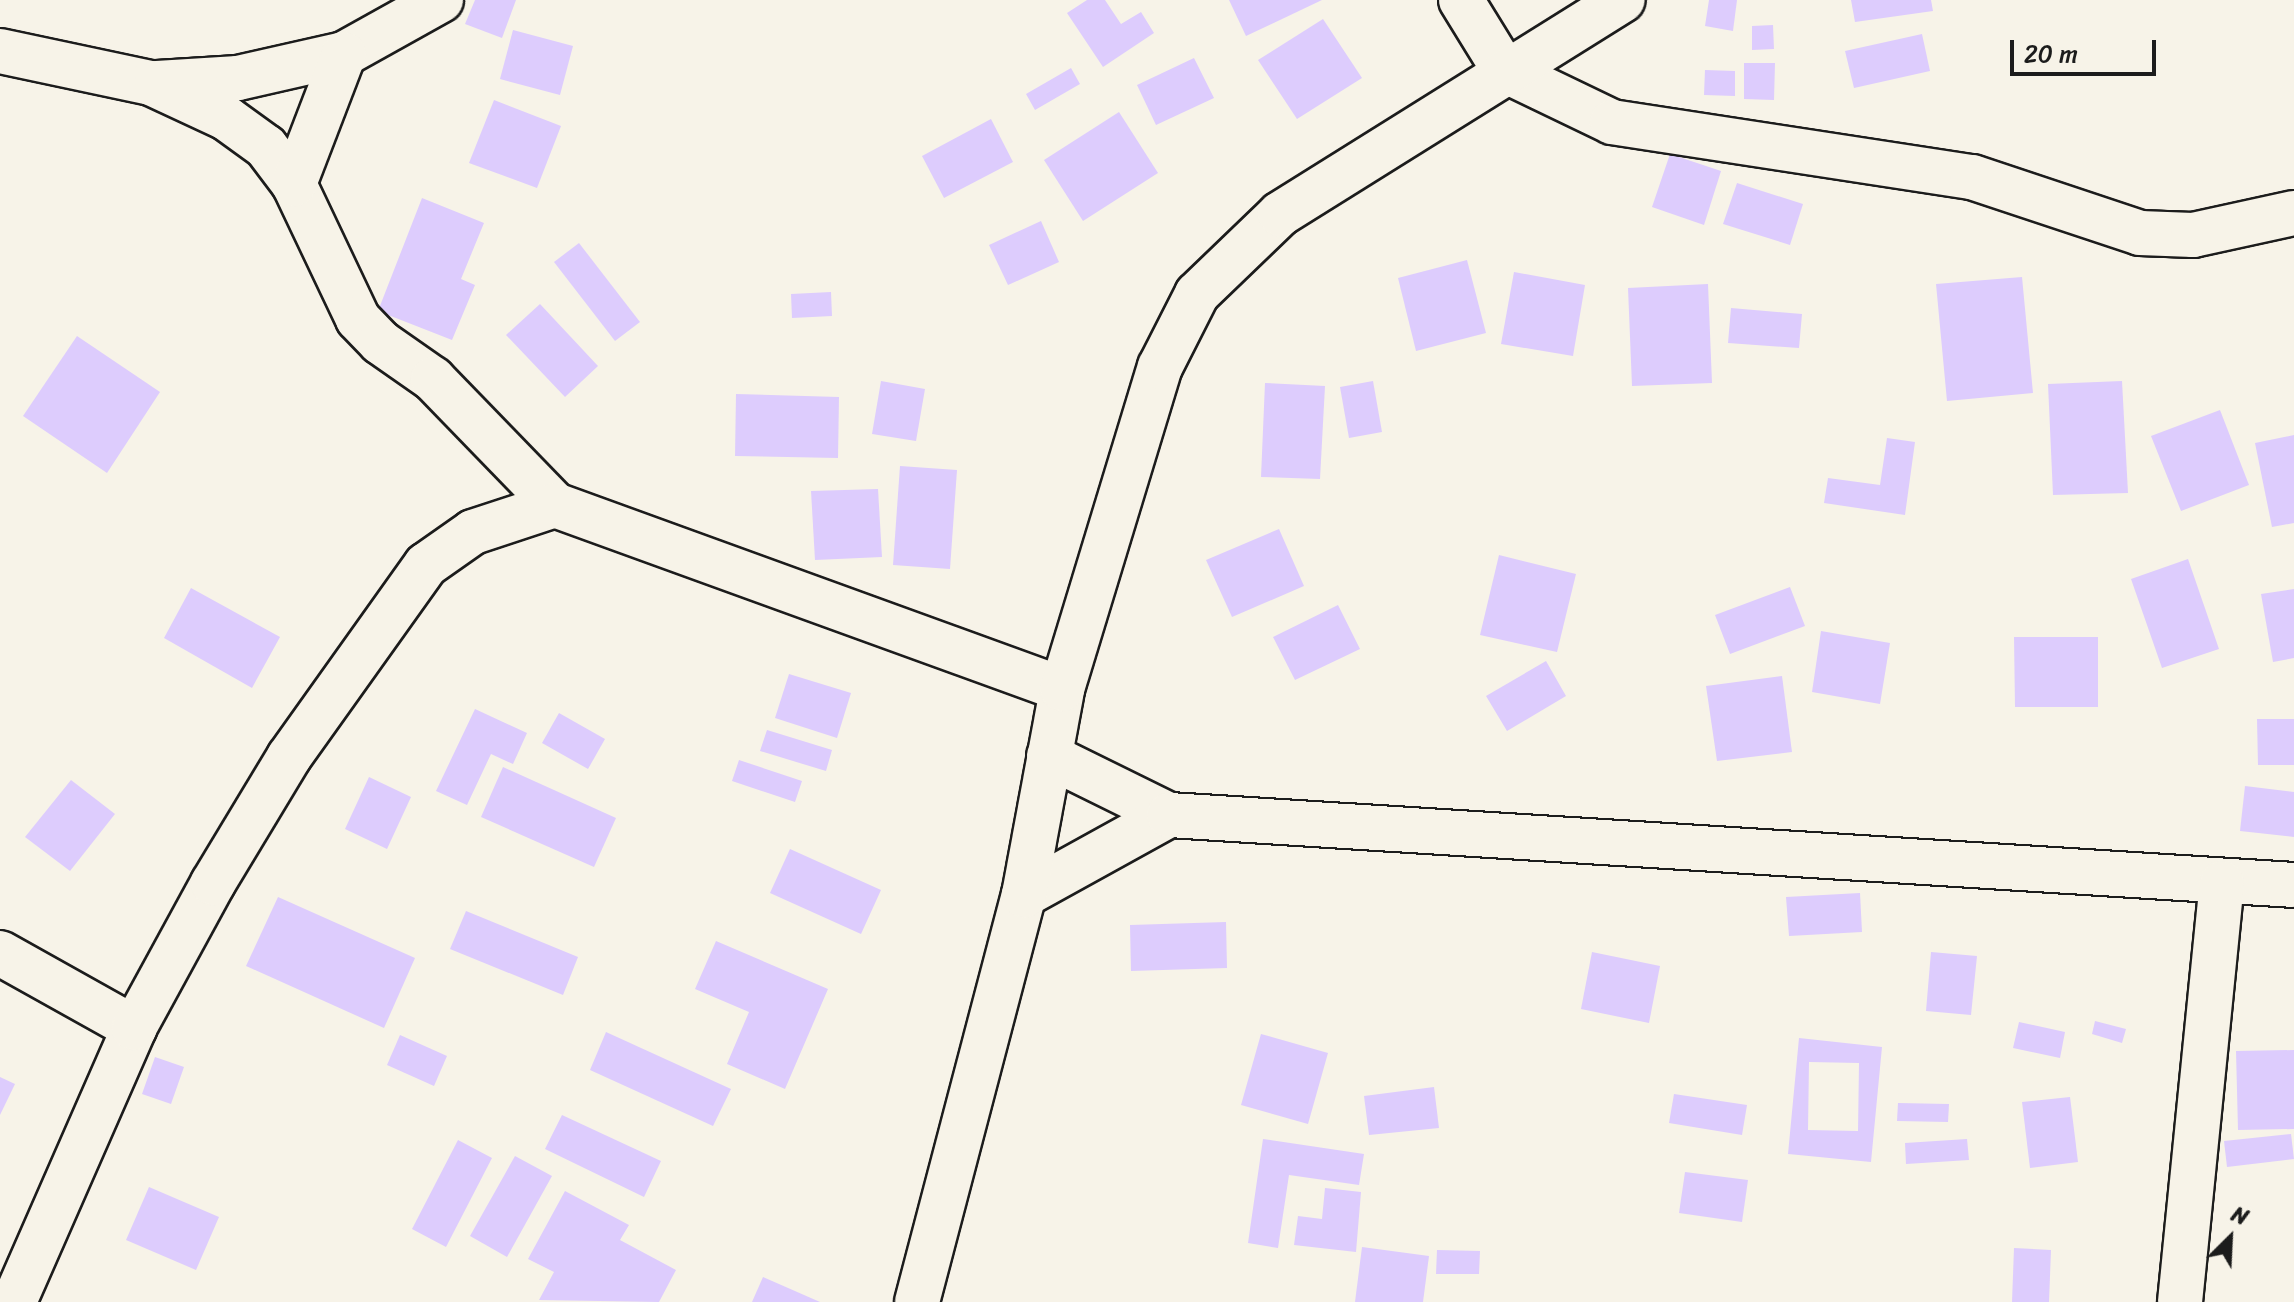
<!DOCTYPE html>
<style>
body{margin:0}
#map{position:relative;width:2294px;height:1302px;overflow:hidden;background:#f7f3e8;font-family:Sriracha,sans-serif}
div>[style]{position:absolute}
.building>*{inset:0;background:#ddccfd}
.roads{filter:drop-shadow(2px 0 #1c1c1c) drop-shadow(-2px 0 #1c1c1c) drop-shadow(0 2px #1c1c1c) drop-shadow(0 -2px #1c1c1c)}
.minor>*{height:44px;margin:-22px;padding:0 22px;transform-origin:22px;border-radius:22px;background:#f7f3e8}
span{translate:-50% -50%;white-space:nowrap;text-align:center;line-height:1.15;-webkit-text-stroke:7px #f7f3e8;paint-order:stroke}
.north{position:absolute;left:2190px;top:1198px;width:80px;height:80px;-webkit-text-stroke:6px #f7f3e8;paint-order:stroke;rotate:24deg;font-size:22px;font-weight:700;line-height:32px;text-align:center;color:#1c1c1c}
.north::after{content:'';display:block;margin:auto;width:28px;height:36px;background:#1c1c1c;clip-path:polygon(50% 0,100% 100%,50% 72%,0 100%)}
.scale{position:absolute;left:2010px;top:40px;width:146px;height:36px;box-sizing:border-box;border:4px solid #1c1c1c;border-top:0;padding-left:10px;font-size:24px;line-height:28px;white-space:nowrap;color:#1c1c1c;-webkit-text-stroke:6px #f7f3e8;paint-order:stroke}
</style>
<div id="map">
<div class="building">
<div style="clip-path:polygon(475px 0,516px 0,502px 38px,465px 24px)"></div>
<div style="clip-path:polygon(1087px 0,1105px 0,1121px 24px,1141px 12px,1154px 33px,1103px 67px,1067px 13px)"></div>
<div style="clip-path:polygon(1229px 0,1322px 0,1246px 36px)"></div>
<div style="clip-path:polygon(1709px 0,1737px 0,1733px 31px,1705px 26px)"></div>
<div style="clip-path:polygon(1851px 0,1931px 0,1933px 11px,1855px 22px)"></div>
<div style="clip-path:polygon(1323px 19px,1362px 78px,1297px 119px,1258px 60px)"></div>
<div style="clip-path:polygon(1773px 25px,1774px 49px,1752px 50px,1752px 26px)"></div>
<div style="clip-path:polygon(513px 30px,573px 46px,560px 95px,500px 79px)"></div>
<div style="clip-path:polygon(1922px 34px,1930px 71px,1854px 88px,1845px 51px)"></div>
<div style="clip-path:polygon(1194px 58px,1214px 98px,1156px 125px,1137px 85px)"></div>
<div style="clip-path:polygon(1744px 63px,1775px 63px,1774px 100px,1744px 99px)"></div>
<div style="clip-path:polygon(1071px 68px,1080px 84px,1035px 110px,1026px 94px)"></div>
<div style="clip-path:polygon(1705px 70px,1735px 71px,1735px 96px,1704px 95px)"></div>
<div style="clip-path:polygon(494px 100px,561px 126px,537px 188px,469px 163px)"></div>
<div style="clip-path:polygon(1119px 112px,1158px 173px,1083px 221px,1044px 160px)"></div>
<div style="clip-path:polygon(991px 119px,1013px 162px,944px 198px,922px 156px)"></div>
<div style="clip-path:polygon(1670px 154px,1721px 171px,1704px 225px,1652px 207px)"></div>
<div style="clip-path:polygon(1737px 183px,1803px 204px,1790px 245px,1723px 224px)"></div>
<div style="clip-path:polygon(422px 198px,484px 223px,461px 279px,475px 285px,452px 340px,378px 311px)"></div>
<div style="clip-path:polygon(1041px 221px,1059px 262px,1008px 285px,989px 245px)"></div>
<div style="clip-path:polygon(579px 243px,640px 322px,615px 341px,554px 262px)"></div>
<div style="clip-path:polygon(1467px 260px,1486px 333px,1416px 351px,1398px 278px)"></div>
<div style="clip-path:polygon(1514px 272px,1585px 285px,1573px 356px,1501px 344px)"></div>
<div style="clip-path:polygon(2022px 277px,2033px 393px,1947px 401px,1936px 284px)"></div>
<div style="clip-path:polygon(1708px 284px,1712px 383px,1632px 386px,1628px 288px)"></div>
<div style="clip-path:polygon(831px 292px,832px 316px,792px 318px,791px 294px)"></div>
<div style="clip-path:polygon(540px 304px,598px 366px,565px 397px,506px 335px)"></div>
<div style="clip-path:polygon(1731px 308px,1802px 314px,1799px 348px,1728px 343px)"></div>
<div style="clip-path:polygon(77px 336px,160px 392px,107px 473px,23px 416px)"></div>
<div style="clip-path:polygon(881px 381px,925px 389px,916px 441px,872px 434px)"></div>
<div style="clip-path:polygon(1373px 381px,1382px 432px,1349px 438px,1340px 387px)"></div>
<div style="clip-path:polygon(2122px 381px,2128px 493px,2053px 495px,2048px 384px)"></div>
<div style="clip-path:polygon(1265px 383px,1325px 386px,1320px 479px,1261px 477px)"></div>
<div style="clip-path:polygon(736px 394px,839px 397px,838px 458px,735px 456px)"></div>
<div style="clip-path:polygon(2220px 410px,2249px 485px,2181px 511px,2151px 436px)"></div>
<div style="clip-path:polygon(2294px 435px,2294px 523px,2272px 527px,2255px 443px)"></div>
<div style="clip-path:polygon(1887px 438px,1915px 442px,1905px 515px,1824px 503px,1828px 478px,1880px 485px)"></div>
<div style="clip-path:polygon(900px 466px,957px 470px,950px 569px,893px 565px)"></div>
<div style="clip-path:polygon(878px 489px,882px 557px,815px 560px,811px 491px)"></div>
<div style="clip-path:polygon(1279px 529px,1304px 586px,1232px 617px,1206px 560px)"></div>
<div style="clip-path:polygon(1499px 555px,1576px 574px,1557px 652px,1480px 635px)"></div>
<div style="clip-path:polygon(2188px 559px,2219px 649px,2162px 668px,2131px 579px)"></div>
<div style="clip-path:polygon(1790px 587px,1805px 626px,1730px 654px,1715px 615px)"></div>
<div style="clip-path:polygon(191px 588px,280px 637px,252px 688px,164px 638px)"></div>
<div style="clip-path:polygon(2294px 589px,2294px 658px,2273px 662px,2261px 594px)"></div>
<div style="clip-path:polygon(1338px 605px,1360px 649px,1295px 680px,1273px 637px)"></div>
<div style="clip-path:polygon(1821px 631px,1890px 643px,1880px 704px,1812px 692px)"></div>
<div style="clip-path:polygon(2014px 637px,2098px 637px,2098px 707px,2015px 707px)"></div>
<div style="clip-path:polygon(1546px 661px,1566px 696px,1507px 731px,1486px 696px)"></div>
<div style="clip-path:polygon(789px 674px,851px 693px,837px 738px,775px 718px)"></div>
<div style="clip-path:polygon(1782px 676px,1792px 752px,1717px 761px,1706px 686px)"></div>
<div style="clip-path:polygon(475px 709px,527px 733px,513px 764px,491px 754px,467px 805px,436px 791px)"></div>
<div style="clip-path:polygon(559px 713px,605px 739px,588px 769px,542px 743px)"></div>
<div style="clip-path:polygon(2257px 719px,2294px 719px,2294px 765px,2258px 765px)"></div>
<div style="clip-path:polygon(767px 730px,832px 750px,826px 771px,760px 751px)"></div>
<div style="clip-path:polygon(739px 760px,802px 781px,795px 802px,732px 781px)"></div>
<div style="clip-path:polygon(503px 767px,616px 818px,594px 867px,481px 817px)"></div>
<div style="clip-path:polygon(369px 777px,411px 797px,387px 849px,345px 829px)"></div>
<div style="clip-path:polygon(71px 780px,115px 814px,70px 871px,25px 837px)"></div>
<div style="clip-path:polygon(2245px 786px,2294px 792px,2294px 837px,2240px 831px)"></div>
<div style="clip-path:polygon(790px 849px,881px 890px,861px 934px,770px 893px)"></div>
<div style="clip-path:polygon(1860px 893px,1862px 932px,1789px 936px,1786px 897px)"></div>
<div style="clip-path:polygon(278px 897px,415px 958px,384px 1028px,246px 966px)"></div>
<div style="clip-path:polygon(466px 911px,578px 957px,563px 995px,450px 949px)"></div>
<div style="clip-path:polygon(1226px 922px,1227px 968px,1131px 971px,1130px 925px)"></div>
<div style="clip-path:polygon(716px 941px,828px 989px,785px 1089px,727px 1064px,749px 1012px,695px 989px)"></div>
<div style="clip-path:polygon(1592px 952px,1660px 966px,1649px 1023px,1581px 1009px)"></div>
<div style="clip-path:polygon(1931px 952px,1977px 956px,1971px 1015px,1926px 1011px)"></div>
<div style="clip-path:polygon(2095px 1021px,2126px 1029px,2122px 1043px,2092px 1034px)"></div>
<div style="clip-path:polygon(2019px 1022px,2065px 1032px,2060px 1058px,2013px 1048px)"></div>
<div style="clip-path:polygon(606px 1032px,731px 1089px,713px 1126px,590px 1070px)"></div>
<div style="clip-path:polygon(1261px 1034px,1328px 1053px,1308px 1124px,1241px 1105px)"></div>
<div style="clip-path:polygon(400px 1035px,447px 1056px,434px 1086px,387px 1065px)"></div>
<div style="clip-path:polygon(evenodd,1799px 1038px,1882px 1047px,1871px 1162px,1788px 1154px,1799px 1038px,1809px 1062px,1859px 1063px,1858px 1131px,1808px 1130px,1809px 1062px)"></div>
<div style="clip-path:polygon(2294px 1050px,2294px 1129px,2238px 1130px,2236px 1051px)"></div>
<div style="clip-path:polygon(155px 1057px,184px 1067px,171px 1104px,142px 1094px)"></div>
<div style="clip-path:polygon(0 1077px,15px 1084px,0 1115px)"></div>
<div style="clip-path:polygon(1434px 1087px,1439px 1128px,1369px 1135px,1364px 1096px)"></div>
<div style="clip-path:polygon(1674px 1094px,1747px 1105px,1742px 1135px,1669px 1123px)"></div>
<div style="clip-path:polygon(2070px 1097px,2078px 1162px,2030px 1168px,2022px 1102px)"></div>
<div style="clip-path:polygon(1898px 1103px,1949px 1104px,1948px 1122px,1897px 1121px)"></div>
<div style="clip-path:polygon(562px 1115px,661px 1161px,644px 1197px,545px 1149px)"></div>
<div style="clip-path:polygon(2291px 1134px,2294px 1159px,2227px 1167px,2224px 1141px)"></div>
<div style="clip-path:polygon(1263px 1139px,1364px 1154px,1359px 1185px,1289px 1175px,1278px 1248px,1248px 1243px)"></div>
<div style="clip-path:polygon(1967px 1139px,1969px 1160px,1906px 1164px,1905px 1143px)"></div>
<div style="clip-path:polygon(458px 1140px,492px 1158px,446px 1247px,412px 1229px)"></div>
<div style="clip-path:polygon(515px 1156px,552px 1176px,507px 1257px,470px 1236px)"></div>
<div style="clip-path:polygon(1685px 1172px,1748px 1180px,1742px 1222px,1679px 1213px)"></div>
<div style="clip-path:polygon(149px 1187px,219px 1217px,196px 1270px,126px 1240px)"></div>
<div style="clip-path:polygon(1325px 1188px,1361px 1192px,1356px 1252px,1294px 1245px,1298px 1216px,1322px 1219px)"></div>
<div style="clip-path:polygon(565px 1191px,629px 1225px,620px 1240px,676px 1270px,659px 1302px,539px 1300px,554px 1272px,528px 1259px)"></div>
<div style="clip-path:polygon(1362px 1247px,1429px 1256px,1423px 1302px,1355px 1302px)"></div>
<div style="clip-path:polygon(2014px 1248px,2051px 1250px,2049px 1302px,2012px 1302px)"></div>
<div style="clip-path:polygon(1437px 1250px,1480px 1251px,1479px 1274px,1436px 1274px)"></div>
<div style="clip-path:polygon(763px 1277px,820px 1302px,752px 1302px)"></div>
</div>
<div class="roads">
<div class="minor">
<div style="left:1461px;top:0;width:82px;rotate:58.4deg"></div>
<div style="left:1504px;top:70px;width:120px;rotate:25.7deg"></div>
<div style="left:1612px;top:122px;width:364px;rotate:8.7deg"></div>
<div style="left:1972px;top:177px;width:177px;rotate:18.4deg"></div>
<div style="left:2140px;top:233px;width:53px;rotate:2.2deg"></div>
<div style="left:2193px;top:235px;width:103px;rotate:-12.3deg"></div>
<div style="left:0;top:51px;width:154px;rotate:12deg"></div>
<div style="left:151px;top:83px;width:83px;rotate:25deg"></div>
<div style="left:226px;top:118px;width:49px;rotate:35.9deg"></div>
<div style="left:266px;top:147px;width:46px;rotate:52.9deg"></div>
<div style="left:294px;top:184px;width:149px;rotate:64.6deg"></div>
<div style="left:358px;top:319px;width:32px;rotate:46deg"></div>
<div style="left:380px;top:342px;width:65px;rotate:34.9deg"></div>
<div style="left:433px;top:379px;width:175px;rotate:45.9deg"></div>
<div style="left:157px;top:83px;width:81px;rotate:-3.5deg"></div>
<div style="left:238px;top:78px;width:109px;rotate:-12.8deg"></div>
<div style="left:344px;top:54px;width:111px;rotate:-29.1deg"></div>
<div style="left:294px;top:184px;width:139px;rotate:-69deg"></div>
<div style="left:1049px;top:756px;width:134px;rotate:26.2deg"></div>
<div style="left:1024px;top:895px;width:166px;rotate:-28.9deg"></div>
<div style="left:1169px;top:815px;width:1127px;rotate:3.56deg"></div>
<div style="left:0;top:953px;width:154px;rotate:29.2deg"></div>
<div style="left:14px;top:1302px;width:299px;rotate:-66.3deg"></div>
<div style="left:134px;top:1028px;width:165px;rotate:-61.4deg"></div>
<div style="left:213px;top:883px;width:147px;rotate:-58.9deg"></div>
<div style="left:289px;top:757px;width:236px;rotate:-54.5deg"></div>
<div style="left:426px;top:565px;width:57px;rotate:-35.1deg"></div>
<div style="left:473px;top:532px;width:86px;rotate:-18.2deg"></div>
<div style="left:555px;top:505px;width:539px;rotate:19.95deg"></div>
<div style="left:917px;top:1302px;width:421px;rotate:-75.3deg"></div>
<div style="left:1024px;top:895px;width:209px;rotate:-79.5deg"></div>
<div style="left:1062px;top:689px;width:337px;rotate:-73.1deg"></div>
<div style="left:1160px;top:367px;width:82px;rotate:-63.1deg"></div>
<div style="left:1197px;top:294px;width:115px;rotate:-43.9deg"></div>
<div style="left:1280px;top:214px;width:404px;rotate:-32deg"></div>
<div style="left:2180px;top:1302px;width:421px;rotate:-84.3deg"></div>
</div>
</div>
<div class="north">N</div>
<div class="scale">20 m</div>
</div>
